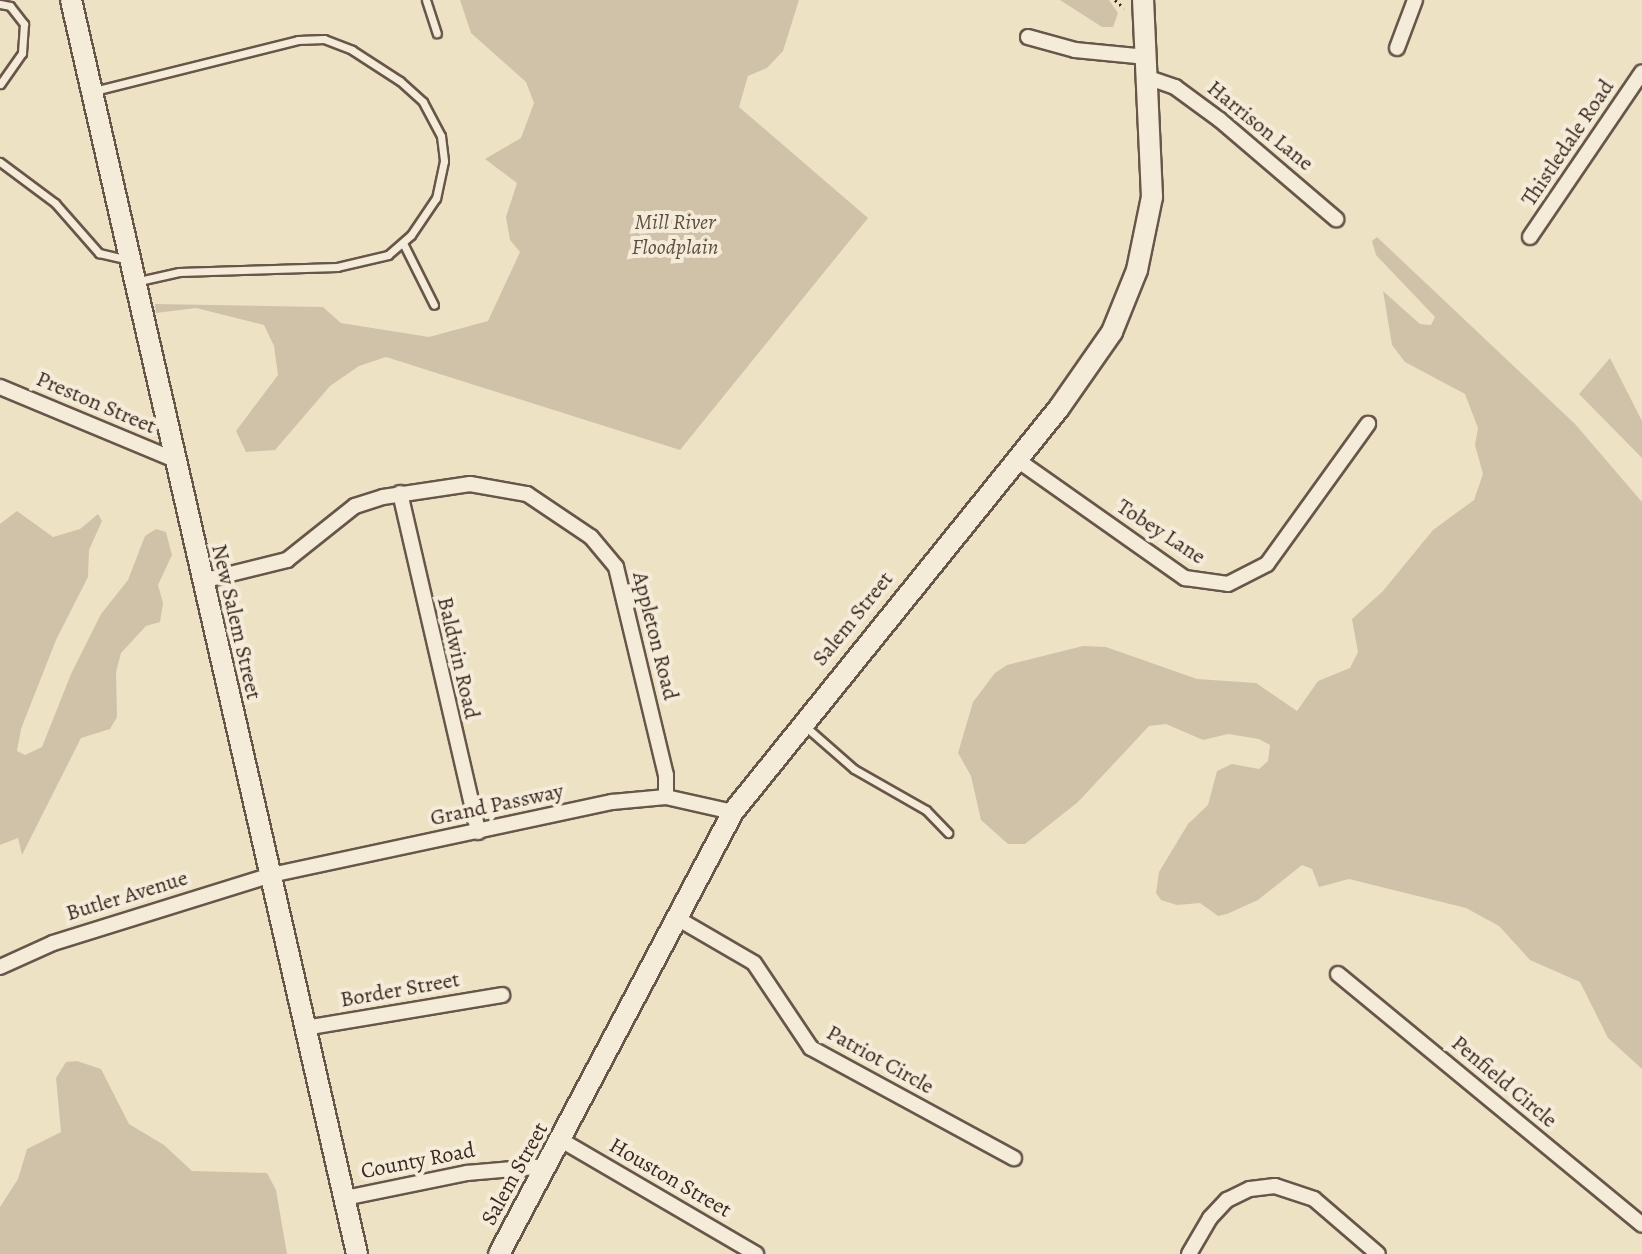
<!DOCTYPE html>
<style>
body{margin:0}
#map{position:relative;width:1642px;height:1254px;overflow:hidden;background:#eee2c5;font-family:Alegreya,serif}
div>[style]{position:absolute}
.green>*{inset:0;background:#d0c2a9}
.path>*{height:3px;margin-top:-1.5px;transform-origin:0;background:repeating-linear-gradient(90deg,#3b2821 0 2px,transparent 0 6px)}
.roads{filter:drop-shadow(2px 0 #68564a) drop-shadow(-2px 0 #68564a) drop-shadow(0 2px #68564a) drop-shadow(0 -2px #68564a)}
.lane>*{height:7px;margin:-3.5px;padding:0 3.5px;transform-origin:3.5px;border-radius:3.5px;background:#f4ecd9}
.street>*{height:14px;margin:-7px;padding:0 7px;transform-origin:7px;border-radius:7px;background:#f4ecd9}
.secondary>*{height:20px;margin:-10px;padding:0 10px;transform-origin:10px;border-radius:10px;background:#f4ecd9}
span{translate:-50% -50%;white-space:nowrap;text-align:center;line-height:1.15;-webkit-text-stroke:8px #f4ecd9;paint-order:stroke}
.street-label{font-size:22px;color:#3b2821}
.park-label{font-size:22px;color:#604e43;font-style:italic}
</style>
<div id="map">
<div class="green">
<div style="clip-path:polygon(460px 0,799px 0,783px 51px,767px 68px,748px 76px,739px 107px,868px 218px,680px 450px,386px 357px,359px 366px,330px 386px,275px 450px,246px 452px,236px 431px,278px 375px,274px 346px,264px 325px,196px 308px,156px 313px,155px 304px,323px 307px,341px 323px,429px 337px,488px 321px,520px 252px,510px 240px,506px 217px,517px 183px,485px 159px,521px 138px,534px 103px,526px 82px,471px 33px)"></div>
<div style="clip-path:polygon(1060px 0,1109px 0,1118px 13px,1113px 27px,1102px 27px)"></div>
<div style="clip-path:polygon(1377px 237px,1575px 424px,1642px 502px,1642px 1069px,1608px 1038px,1580px 982px,1530px 960px,1499px 926px,1466px 908px,1349px 879px,1319px 887px,1312px 869px,1302px 865px,1258px 900px,1227px 914px,1218px 916px,1200px 903px,1177px 905px,1161px 900px,1156px 893px,1159px 872px,1188px 824px,1208px 805px,1217px 771px,1232px 764px,1259px 769px,1268px 761px,1270px 745px,1259px 739px,1228px 734px,1203px 740px,1166px 724px,1149px 726px,1078px 802px,1025px 844px,1008px 844px,981px 820px,971px 776px,958px 753px,973px 702px,995px 673px,1007px 665px,1083px 646px,1106px 647px,1197px 679px,1256px 683px,1297px 711px,1318px 681px,1350px 668px,1358px 652px,1352px 619px,1383px 591px,1433px 530px,1474px 500px,1483px 474px,1475px 445px,1478px 428px,1465px 394px,1405px 362px,1392px 345px,1383px 291px,1420px 324px,1431px 325px,1435px 317px,1376px 255px,1372px 241px)"></div>
<div style="clip-path:polygon(1610px 358px,1642px 421px,1642px 458px,1579px 394px)"></div>
<div style="clip-path:polygon(17px 511px,53px 537px,80px 529px,98px 514px,102px 521px,89px 550px,88px 577px,56px 640px,21px 729px,17px 751px,25px 755px,42px 747px,71px 674px,101px 614px,128px 580px,145px 536px,156px 529px,166px 532px,172px 555px,158px 585px,163px 603px,160px 622px,146px 626px,121px 653px,116px 672px,117px 717px,110px 729px,81px 738px,22px 855px,18px 838px,0 845px,0 524px)"></div>
<div style="clip-path:polygon(77px 1061px,101px 1069px,129px 1124px,164px 1145px,192px 1171px,267px 1173px,276px 1190px,287px 1254px,0 1254px,0 1207px,18px 1179px,27px 1149px,61px 1132px,56px 1078px,66px 1062px)"></div>
</div>
<div class="path">
<div style="left:1115px;top:0;width:12px;rotate:42deg"></div>
</div>
<div class="roads">
<div class="lane">
<div style="left:426px;top:0;width:35px;rotate:72deg"></div>
<div style="left:0;top:4px;width:10px;rotate:11deg"></div>
<div style="left:10px;top:6px;width:23px;rotate:52deg"></div>
<div style="left:24px;top:24px;width:29px;rotate:94deg"></div>
<div style="left:22px;top:53px;width:38px;rotate:125deg"></div>
<div style="left:94px;top:91px;width:210px;rotate:-14deg"></div>
<div style="left:298px;top:40px;width:26px;rotate:-2deg"></div>
<div style="left:324px;top:39px;width:30px;rotate:21deg"></div>
<div style="left:352px;top:50px;width:57px;rotate:32.9deg"></div>
<div style="left:400px;top:81px;width:31px;rotate:42deg"></div>
<div style="left:423px;top:102px;width:38px;rotate:62deg"></div>
<div style="left:441px;top:136px;width:25px;rotate:83deg"></div>
<div style="left:444px;top:161px;width:38px;rotate:102deg"></div>
<div style="left:436px;top:198px;width:45px;rotate:124deg"></div>
<div style="left:411px;top:235px;width:30px;rotate:139deg"></div>
<div style="left:388px;top:255px;width:52px;rotate:166.8deg"></div>
<div style="left:337px;top:267px;width:158px;rotate:178.2deg"></div>
<div style="left:179px;top:272px;width:41px;rotate:167.3deg"></div>
<div style="left:0;top:162px;width:69px;rotate:36.7deg"></div>
<div style="left:55px;top:203px;width:67px;rotate:48.7deg"></div>
<div style="left:99px;top:253px;width:28px;rotate:13deg"></div>
<div style="left:403px;top:243px;width:69px;rotate:63.4deg"></div>
<div style="left:806px;top:727px;width:64px;rotate:41.2deg"></div>
<div style="left:854px;top:769px;width:83px;rotate:29.7deg"></div>
<div style="left:926px;top:810px;width:32px;rotate:46deg"></div>
</div>
<div class="street">
<div style="left:1028px;top:37px;width:49px;rotate:15.5deg"></div>
<div style="left:1075px;top:50px;width:72px;rotate:5.6deg"></div>
<div style="left:1397px;top:48px;width:51px;rotate:-69.4deg"></div>
<div style="left:1149px;top:78px;width:28px;rotate:19deg"></div>
<div style="left:1175px;top:87px;width:56px;rotate:36.3deg"></div>
<div style="left:1220px;top:120px;width:153px;rotate:40.5deg"></div>
<div style="left:1530px;top:237px;width:199px;rotate:-55.8deg"></div>
<div style="left:0;top:387px;width:190px;rotate:22.6deg"></div>
<div style="left:1016px;top:459px;width:207px;rotate:35.2deg"></div>
<div style="left:1185px;top:578px;width:43px;rotate:7.9deg"></div>
<div style="left:1228px;top:584px;width:44px;rotate:-27.1deg"></div>
<div style="left:1267px;top:564px;width:173px;rotate:-54.2deg"></div>
<div style="left:400px;top:493px;width:348px;rotate:77deg"></div>
<div style="left:202px;top:581px;width:88px;rotate:-13.9deg"></div>
<div style="left:287px;top:560px;width:87px;rotate:-38.5deg"></div>
<div style="left:355px;top:506px;width:29px;rotate:-18deg"></div>
<div style="left:383px;top:497px;width:88px;rotate:-8.5deg"></div>
<div style="left:470px;top:484px;width:58px;rotate:10deg"></div>
<div style="left:527px;top:494px;width:77px;rotate:33.9deg"></div>
<div style="left:591px;top:537px;width:39px;rotate:50deg"></div>
<div style="left:616px;top:567px;width:214px;rotate:76.5deg"></div>
<div style="left:666px;top:775px;width:22px;rotate:90deg"></div>
<div style="left:675px;top:917px;width:91px;rotate:30.2deg"></div>
<div style="left:754px;top:963px;width:102px;rotate:56.2deg"></div>
<div style="left:811px;top:1048px;width:231px;rotate:28.5deg"></div>
<div style="left:0;top:967px;width:58px;rotate:-24.4deg"></div>
<div style="left:53px;top:943px;width:228px;rotate:-17.3deg"></div>
<div style="left:271px;top:875px;width:349px;rotate:-12.1deg"></div>
<div style="left:612px;top:802px;width:54px;rotate:-5.3deg"></div>
<div style="left:666px;top:797px;width:69px;rotate:12.6deg"></div>
<div style="left:1338px;top:974px;width:394px;rotate:39.5deg"></div>
<div style="left:305px;top:1028px;width:200px;rotate:-9.5deg"></div>
<div style="left:561px;top:1140px;width:226px;rotate:30.3deg"></div>
<div style="left:345px;top:1198px;width:125px;rotate:-11.6deg"></div>
<div style="left:467px;top:1173px;width:80px;rotate:-5deg"></div>
<div style="left:1189px;top:1254px;width:42px;rotate:-59.7deg"></div>
<div style="left:1210px;top:1218px;width:25px;rotate:-47deg"></div>
<div style="left:1227px;top:1200px;width:25px;rotate:-26deg"></div>
<div style="left:1250px;top:1189px;width:25px;rotate:-7deg"></div>
<div style="left:1275px;top:1186px;width:41px;rotate:18.4deg"></div>
<div style="left:1314px;top:1199px;width:84px;rotate:40.7deg"></div>
</div>
<div class="secondary">
<div style="left:71px;top:0;width:1286px;rotate:77.15deg"></div>
<div style="left:499px;top:1254px;width:500px;rotate:-62.1deg"></div>
<div style="left:733px;top:812px;width:519px;rotate:-51.1deg"></div>
<div style="left:1059px;top:408px;width:93px;rotate:-55.1deg"></div>
<div style="left:1112px;top:332px;width:67px;rotate:-68deg"></div>
<div style="left:1137px;top:270px;width:75px;rotate:-78.4deg"></div>
<div style="left:1152px;top:197px;width:197px;rotate:-92.6deg"></div>
</div>
</div>
<div class="street-label">
<span style="left:1260px;top:126px;rotate:39deg">Harrison Lane</span>
<span style="left:1568px;top:143px;rotate:-56deg">Thistledale Road</span>
<span style="left:96px;top:403px;rotate:23deg">Preston Street</span>
<span style="left:1161px;top:532px;rotate:33deg">Tobey Lane</span>
<span style="left:853px;top:619px;rotate:-51deg">Salem Street</span>
<span style="left:236px;top:622px;rotate:77deg">New Salem Street</span>
<span style="left:655px;top:636px;rotate:76deg">Appleton Road</span>
<span style="left:458px;top:658px;rotate:77deg">Baldwin Road</span>
<span style="left:497px;top:805px;rotate:-12deg">Grand Passway</span>
<span style="left:127px;top:896px;rotate:-17deg">Butler Avenue</span>
<span style="left:400px;top:990px;rotate:-10deg">Border Street</span>
<span style="left:880px;top:1060px;rotate:29deg">Patriot Circle</span>
<span style="left:1504px;top:1082px;rotate:40deg">Penfield Circle</span>
<span style="left:418px;top:1161px;rotate:-11deg">County Road</span>
<span style="left:515px;top:1174px;rotate:-61deg">Salem Street</span>
<span style="left:670px;top:1178px;rotate:30deg">Houston Street</span>
</div>
<div class="park-label">
<span style="left:675px;top:235px">Mill River<br>Floodplain</span>
</div>
</div>
